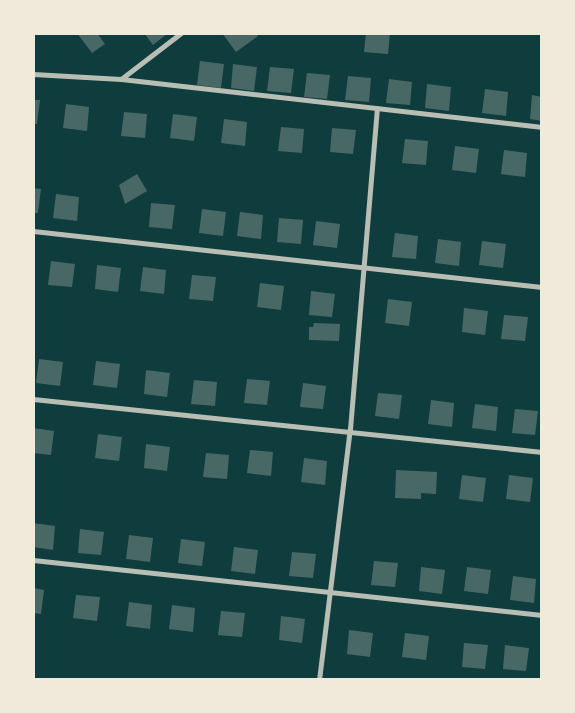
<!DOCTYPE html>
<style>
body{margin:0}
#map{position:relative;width:575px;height:713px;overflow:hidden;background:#0f3d3e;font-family:"Crimson Pro",serif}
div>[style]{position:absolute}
.building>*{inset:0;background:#486865}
.minor>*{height:5px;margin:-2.5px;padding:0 2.5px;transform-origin:2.5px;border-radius:2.5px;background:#b8beb3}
span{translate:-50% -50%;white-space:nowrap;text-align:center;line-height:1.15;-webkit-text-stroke:5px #f1e9da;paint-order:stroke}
.frame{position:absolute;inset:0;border:35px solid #f1e9da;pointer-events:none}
</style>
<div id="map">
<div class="building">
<div style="clip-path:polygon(77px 33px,97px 33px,105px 44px,92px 53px)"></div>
<div style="clip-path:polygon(144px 33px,168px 33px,153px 45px)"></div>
<div style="clip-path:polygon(222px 33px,256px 33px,258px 36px,236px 52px)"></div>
<div style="clip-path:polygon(366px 33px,390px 33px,388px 54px,364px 52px)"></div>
<div style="clip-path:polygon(200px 61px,224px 64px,221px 88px,197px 85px)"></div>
<div style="clip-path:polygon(233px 64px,257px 67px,254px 91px,231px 88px)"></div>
<div style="clip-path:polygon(270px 67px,294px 69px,291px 93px,267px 91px)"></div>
<div style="clip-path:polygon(307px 73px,330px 75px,327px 99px,304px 97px)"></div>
<div style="clip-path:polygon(348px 76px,371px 78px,369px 102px,345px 100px)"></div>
<div style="clip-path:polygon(389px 79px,412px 82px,410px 105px,386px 103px)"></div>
<div style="clip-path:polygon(427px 84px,451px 87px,449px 111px,425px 108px)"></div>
<div style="clip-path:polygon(485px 89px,508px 92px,506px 116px,482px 113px)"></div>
<div style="clip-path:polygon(532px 95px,542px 97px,542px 121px,530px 119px)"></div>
<div style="clip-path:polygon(33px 100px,40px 100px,37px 124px,33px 124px)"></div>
<div style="clip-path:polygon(66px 104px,89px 107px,87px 131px,63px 128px)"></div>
<div style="clip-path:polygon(124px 112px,147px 114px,145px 138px,121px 136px)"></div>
<div style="clip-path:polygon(173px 114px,197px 117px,194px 141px,170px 138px)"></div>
<div style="clip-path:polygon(224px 119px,247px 122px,245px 146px,221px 143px)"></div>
<div style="clip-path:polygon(281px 127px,304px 129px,302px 153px,278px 151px)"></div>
<div style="clip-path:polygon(332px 128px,356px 130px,353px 154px,330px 152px)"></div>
<div style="clip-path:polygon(405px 139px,428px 141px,426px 165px,402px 163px)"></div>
<div style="clip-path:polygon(455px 146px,479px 149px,476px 173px,452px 170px)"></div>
<div style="clip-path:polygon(504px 150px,527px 153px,525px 177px,501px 174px)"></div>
<div style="clip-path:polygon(137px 174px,147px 191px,125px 204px,119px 185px)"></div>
<div style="clip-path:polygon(33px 188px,41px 189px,38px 213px,33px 213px)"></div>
<div style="clip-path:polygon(56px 194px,79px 197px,77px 221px,53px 218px)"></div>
<div style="clip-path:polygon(151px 203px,175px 205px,172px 229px,149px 227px)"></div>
<div style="clip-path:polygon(202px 209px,226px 212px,223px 236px,199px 233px)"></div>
<div style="clip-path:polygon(240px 212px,263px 215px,261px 239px,237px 236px)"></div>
<div style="clip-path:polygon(279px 218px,303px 220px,301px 244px,277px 242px)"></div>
<div style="clip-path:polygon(316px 221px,340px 224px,337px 248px,313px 245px)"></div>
<div style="clip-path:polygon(395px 233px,418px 236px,416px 259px,392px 257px)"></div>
<div style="clip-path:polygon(438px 239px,461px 242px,459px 266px,435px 263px)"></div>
<div style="clip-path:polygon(482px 241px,506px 244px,503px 268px,479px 265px)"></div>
<div style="clip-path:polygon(51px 261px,75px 264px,72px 287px,48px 285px)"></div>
<div style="clip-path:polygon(97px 265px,121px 268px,118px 292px,95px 289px)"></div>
<div style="clip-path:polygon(143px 267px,166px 270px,164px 294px,140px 291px)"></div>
<div style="clip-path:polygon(192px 275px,216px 277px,213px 301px,189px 299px)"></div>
<div style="clip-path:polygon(260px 283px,284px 286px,281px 310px,257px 307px)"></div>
<div style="clip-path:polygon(311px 291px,335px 294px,332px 317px,309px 315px)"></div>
<div style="clip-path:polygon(388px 299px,412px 302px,409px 326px,385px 323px)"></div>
<div style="clip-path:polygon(464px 308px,488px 311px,485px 335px,462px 332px)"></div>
<div style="clip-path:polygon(504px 315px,528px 317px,525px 341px,501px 339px)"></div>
<div style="clip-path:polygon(314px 323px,340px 324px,339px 341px,309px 340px,309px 327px,313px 327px)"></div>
<div style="clip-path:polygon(39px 359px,63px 362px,60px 386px,36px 383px)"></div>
<div style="clip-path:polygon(96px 361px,120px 364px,117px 388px,93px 385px)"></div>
<div style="clip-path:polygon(146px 370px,170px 373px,167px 397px,144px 394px)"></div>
<div style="clip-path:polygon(247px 379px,270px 381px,267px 405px,244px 403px)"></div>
<div style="clip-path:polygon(194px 380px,217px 382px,215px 406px,191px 404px)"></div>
<div style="clip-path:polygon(303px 383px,326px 386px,323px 409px,300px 407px)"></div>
<div style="clip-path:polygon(378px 393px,402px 395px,399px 419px,375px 416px)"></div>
<div style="clip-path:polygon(431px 400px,454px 403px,452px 427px,428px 424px)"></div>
<div style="clip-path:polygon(475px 404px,498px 407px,496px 431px,472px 428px)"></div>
<div style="clip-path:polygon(515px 409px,538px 411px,535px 435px,512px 433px)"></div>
<div style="clip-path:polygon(33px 428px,54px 431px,51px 455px,33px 453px)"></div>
<div style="clip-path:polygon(98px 434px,122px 437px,119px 461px,95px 458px)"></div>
<div style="clip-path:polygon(146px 444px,170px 447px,167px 471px,144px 468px)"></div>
<div style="clip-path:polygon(250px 450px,273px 452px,271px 476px,247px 473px)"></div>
<div style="clip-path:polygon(206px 453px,229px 455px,227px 479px,203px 477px)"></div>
<div style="clip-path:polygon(304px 458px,327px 461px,325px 485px,301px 482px)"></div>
<div style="clip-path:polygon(396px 470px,437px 472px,436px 494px,421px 493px,421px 499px,395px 498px)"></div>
<div style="clip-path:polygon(462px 475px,486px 478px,483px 502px,459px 499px)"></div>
<div style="clip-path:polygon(509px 475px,533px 478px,530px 502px,506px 499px)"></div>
<div style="clip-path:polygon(33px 523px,55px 526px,53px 550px,33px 547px)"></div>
<div style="clip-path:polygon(80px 529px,104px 532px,101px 555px,78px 553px)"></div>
<div style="clip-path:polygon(129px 535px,153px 538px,150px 562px,126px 559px)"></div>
<div style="clip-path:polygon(181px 539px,205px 542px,202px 566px,178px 563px)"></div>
<div style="clip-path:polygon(234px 547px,258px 550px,255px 574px,231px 571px)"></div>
<div style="clip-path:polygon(292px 552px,316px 554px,313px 578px,289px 576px)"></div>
<div style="clip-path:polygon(374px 561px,398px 563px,395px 587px,371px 585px)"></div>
<div style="clip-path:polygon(421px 567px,445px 570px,442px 594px,419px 591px)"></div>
<div style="clip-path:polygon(467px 567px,491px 570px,488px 594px,464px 591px)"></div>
<div style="clip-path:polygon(513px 576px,536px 579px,534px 603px,510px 600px)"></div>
<div style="clip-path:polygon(33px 588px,44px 590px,41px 614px,33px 613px)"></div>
<div style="clip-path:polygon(76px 595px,100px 597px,97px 621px,73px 618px)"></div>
<div style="clip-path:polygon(129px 602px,152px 605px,150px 629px,126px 626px)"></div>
<div style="clip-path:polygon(172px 605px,195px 608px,193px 632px,169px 629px)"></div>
<div style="clip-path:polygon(221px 611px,245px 613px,242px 637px,218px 635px)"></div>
<div style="clip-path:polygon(281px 616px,305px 619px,302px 643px,279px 640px)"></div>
<div style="clip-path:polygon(349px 630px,373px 633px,370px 657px,347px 654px)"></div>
<div style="clip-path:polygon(405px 633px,429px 636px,426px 660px,402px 657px)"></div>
<div style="clip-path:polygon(464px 643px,488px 645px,485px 669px,462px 667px)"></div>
<div style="clip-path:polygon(505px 645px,529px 648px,526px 671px,503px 669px)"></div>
</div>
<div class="minor">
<div style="left:33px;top:74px;width:88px;rotate:3.3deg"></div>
<div style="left:121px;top:79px;width:424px;rotate:6.5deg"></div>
<div style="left:121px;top:79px;width:76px;rotate:-37.5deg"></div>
<div style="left:33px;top:231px;width:512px;rotate:6.28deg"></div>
<div style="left:33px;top:399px;width:512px;rotate:5.94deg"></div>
<div style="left:33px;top:560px;width:512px;rotate:6.17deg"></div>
<div style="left:319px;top:680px;width:253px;rotate:-83deg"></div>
<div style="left:350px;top:429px;width:322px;rotate:-85.2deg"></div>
</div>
<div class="frame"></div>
</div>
